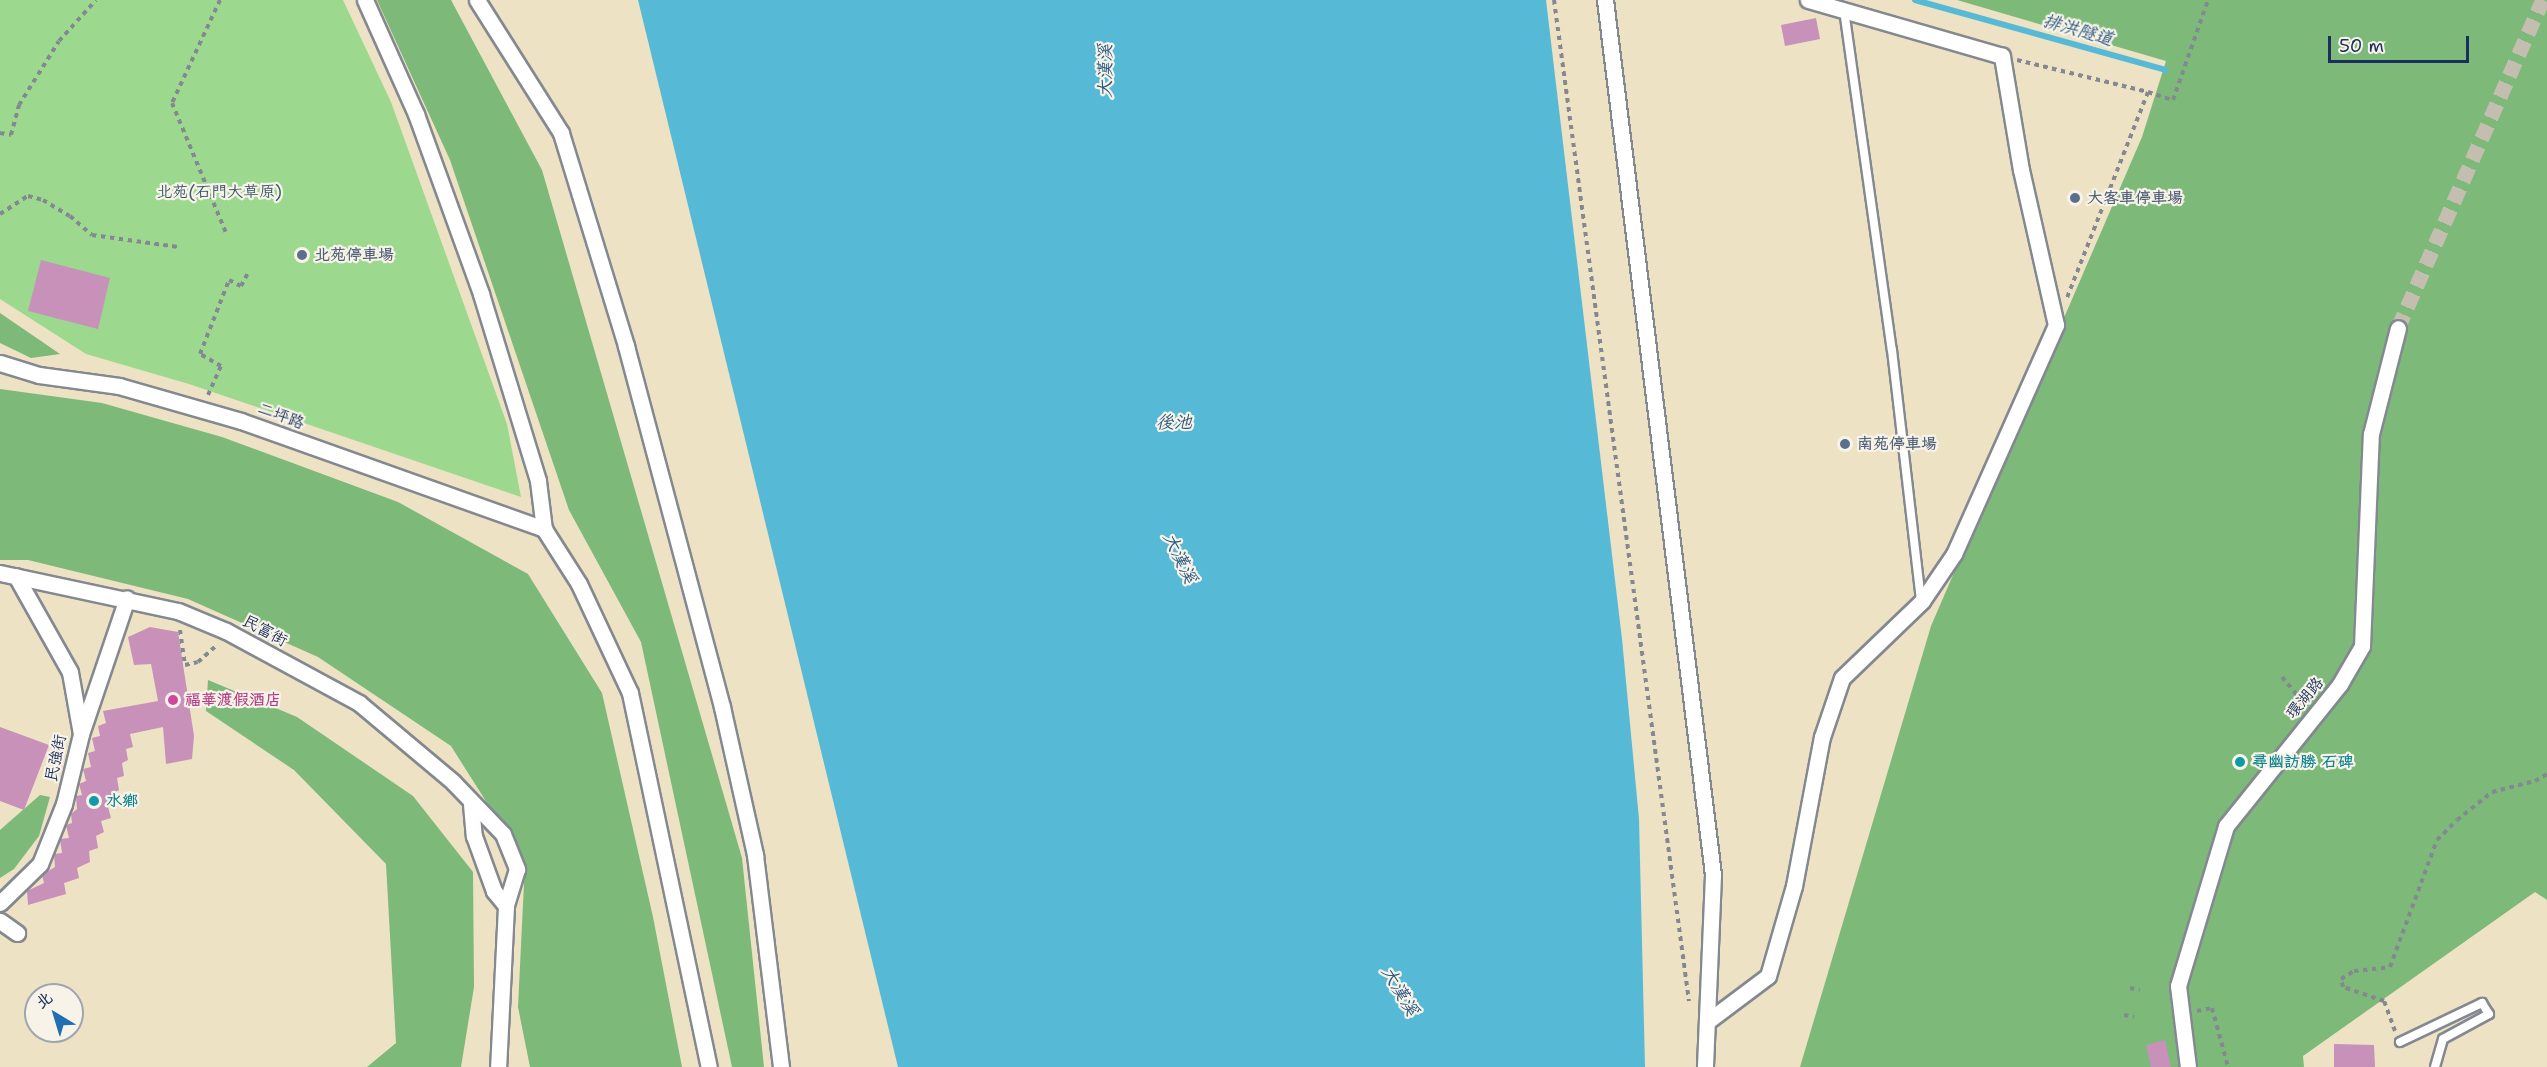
<!DOCTYPE html>
<meta charset="utf-8">
<style>
body{margin:0}
#map{position:relative;width:2547px;height:1067px;overflow:hidden;background:#ede2c3;font-family:"Shantell Sans","LXGW WenKai TC",sans-serif}
div>[style]{position:absolute}
.green>*{inset:0;background:#9cd98e}
.forest>*{inset:0;background:#7db979}
.water>*{inset:0;background:#56b9d5}
.stream>*{height:6px;margin:-3px;padding:0 3px;transform-origin:3px;border-radius:3px;background:#56b9d5}
.building>*{inset:0;background:#c791ba}
.minor-tunnel>*{height:15px;margin-top:-7.5px;transform-origin:0;background:repeating-linear-gradient(90deg,#c3beaf 0 15px,transparent 0 23px)}
.path>*{height:4px;margin-top:-2px;transform-origin:0;background:repeating-linear-gradient(90deg,#848890 0 4.5px,transparent 0 9px)}
.roads{filter:drop-shadow(2px 0 #848890) drop-shadow(-2px 0 #848890) drop-shadow(0 2px #848890) drop-shadow(0 -2px #848890)}
.service>*{height:8px;margin:-4px;padding:0 4px;transform-origin:4px;border-radius:4px;background:#fff}
.minor>*{height:15px;margin:-7.5px;padding:0 7.5px;transform-origin:7.5px;border-radius:7.5px;background:#fff}
.dots>*{width:16px;height:16px;translate:-50% -50%;box-sizing:border-box;border:3px solid #f7f3e8;border-radius:50%}
span{translate:-50% -50%;white-space:nowrap;text-align:center;line-height:1.15;-webkit-text-stroke:4.5px #f7f3e8;paint-order:stroke}
.park-label{font-size:16px;color:#3b5a6a}
.service-label{font-size:16px;color:#4e5e75;font-weight:700}
.left{translate:0 -50%;text-align:left}
.street-label{font-size:16px;color:#1b2f5e}
.hotel-label{font-size:16px;color:#b23c85;font-weight:700}
.culture-label{font-size:16px;color:#0d838f;font-weight:700}
.water-label{font-size:18px;color:#2d5882;font-style:italic}
.north{position:absolute;left:24px;top:983px;width:60px;height:60px;box-sizing:border-box;background:#f7f3e8;border:2px solid #9fa5b1;border-radius:50%;rotate:322deg;font-size:16px;font-weight:700;line-height:24px;text-align:center;color:#1b2f5e}
.north::after{content:'';display:block;margin:auto;width:21px;height:27px;background:#1f6fb2;clip-path:polygon(50% 0,100% 100%,50% 72%,0 100%)}
.scale{position:absolute;left:2328px;top:36px;width:141px;height:27px;box-sizing:border-box;border:3px solid #1b2f5e;border-top:0;padding-left:8px;font-size:18px;line-height:21px;white-space:nowrap;color:#1b2f5e;-webkit-text-stroke:4px #f7f3e8;paint-order:stroke}
</style>
<div id="map">
<div class="green">
<div style="clip-path:polygon(0 0,343px 0,391px 102px,507px 424px,521px 497px,189px 384px,86px 354px,0 299px)"></div>
</div>
<div class="forest">
<div style="clip-path:polygon(377px 0,451px 0,542px 170px,742px 858px,764px 1067px,732px 1067px,641px 642px,569px 510px,450px 160px)"></div>
<div style="clip-path:polygon(1957px 0,2547px 0,2547px 900px,2535px 892px,2303px 1056px,2304px 1067px,1800px 1067px,1931px 626px,2142px 137px,2166px 61px)"></div>
<div style="clip-path:polygon(0 313px,60px 354px,31px 358px,0 343px)"></div>
<div style="clip-path:polygon(0 389px,102px 403px,222px 437px,398px 502px,528px 574px,602px 693px,653px 917px,682px 1067px,530px 1067px,518px 1007px,525px 863px,451px 746px,318px 657px,188px 599px,28px 560px,0 560px)"></div>
<div style="clip-path:polygon(208px 680px,297px 717px,413px 796px,473px 872px,474px 987px,461px 1067px,367px 1067px,396px 1043px,386px 864px,294px 770px,206px 711px)"></div>
<div style="clip-path:polygon(40px 795px,50px 797px,39px 836px,14px 869px,0 878px,0 830px)"></div>
</div>
<div class="water">
<div style="clip-path:polygon(638px 0,1546px 0,1622px 639px,1639px 819px,1645px 1067px,898px 1067px)"></div>
</div>
<div class="stream">
<div style="left:1915px;top:0;width:260px;rotate:15.6deg"></div>
</div>
<div class="building">
<div style="clip-path:polygon(1816px 18px,1820px 39px,1785px 46px,1781px 25px)"></div>
<div style="clip-path:polygon(41px 260px,110px 278px,98px 329px,28px 311px)"></div>
<div style="clip-path:polygon(150px 627px,178px 632px,194px 736px,192px 759px,166px 764px,163px 727px,130px 734px,133px 747px,126px 749px,128px 760px,122px 763px,124px 776px,117px 778px,119px 790px,113px 793px,115px 805px,108px 807px,111px 818px,101px 821px,104px 832px,96px 836px,98px 848px,89px 851px,90px 862px,77px 868px,79px 878px,64px 883px,66px 894px,28px 905px,27px 891px,44px 883px,42px 875px,55px 867px,54px 854px,62px 853px,60px 839px,69px 838px,66px 825px,72px 823px,71px 814px,77px 809px,76px 796px,82px 795px,79px 784px,86px 781px,83px 769px,91px 767px,88px 753px,95px 751px,92px 738px,100px 736px,98px 726px,106px 723px,103px 711px,158px 701px,151px 664px,134px 665px,128px 637px)"></div>
<div style="clip-path:polygon(0 727px,49px 745px,24px 810px,0 801px)"></div>
<div style="clip-path:polygon(2165px 1040px,2171px 1067px,2151px 1067px,2146px 1045px)"></div>
<div style="clip-path:polygon(2334px 1044px,2374px 1045px,2375px 1067px,2334px 1067px)"></div>
</div>
<div class="minor-tunnel">
<div style="left:2398px;top:328px;width:359px;rotate:-66.2deg"></div>
</div>
<div class="path">
<div style="left:220px;top:0;width:114px;rotate:115deg"></div>
<div style="left:172px;top:103px;width:141px;rotate:67.4deg"></div>
<div style="left:1554px;top:0;width:1010px;rotate:82.32deg"></div>
<div style="left:2017px;top:60px;width:135px;rotate:13.7deg"></div>
<div style="left:2148px;top:92px;width:221px;rotate:111.5deg"></div>
<div style="left:2148px;top:92px;width:26px;rotate:18deg"></div>
<div style="left:2173px;top:100px;width:106px;rotate:-70.7deg"></div>
<div style="left:0;top:133px;width:11px;rotate:10deg"></div>
<div style="left:11px;top:135px;width:31px;rotate:-75deg"></div>
<div style="left:19px;top:105px;width:75px;rotate:-58deg"></div>
<div style="left:59px;top:41px;width:55px;rotate:-47.9deg"></div>
<div style="left:0;top:214px;width:33px;rotate:-33deg"></div>
<div style="left:28px;top:196px;width:16px;rotate:15deg"></div>
<div style="left:43px;top:200px;width:31px;rotate:31deg"></div>
<div style="left:70px;top:216px;width:29px;rotate:41deg"></div>
<div style="left:92px;top:235px;width:87px;rotate:7.9deg"></div>
<div style="left:208px;top:395px;width:32px;rotate:-66deg"></div>
<div style="left:221px;top:366px;width:24px;rotate:-150deg"></div>
<div style="left:200px;top:354px;width:79px;rotate:-68.6deg"></div>
<div style="left:229px;top:280px;width:13px;rotate:27deg"></div>
<div style="left:241px;top:286px;width:15px;rotate:-62deg"></div>
<div style="left:180px;top:630px;width:35px;rotate:82deg"></div>
<div style="left:185px;top:665px;width:13px;rotate:-13deg"></div>
<div style="left:198px;top:662px;width:27px;rotate:-42deg"></div>
<div style="left:2282px;top:677px;width:35px;rotate:50deg"></div>
<div style="left:2130px;top:988px;width:10px;rotate:11deg"></div>
<div style="left:2197px;top:1011px;width:15px;rotate:-11deg"></div>
<div style="left:2212px;top:1008px;width:61px;rotate:74.8deg"></div>
<div style="left:2124px;top:1015px;width:10px;rotate:11deg"></div>
<div style="left:2395px;top:1031px;width:32px;rotate:-110deg"></div>
<div style="left:2384px;top:1001px;width:43px;rotate:-161.1deg"></div>
<div style="left:2343px;top:987px;width:8px;rotate:-104deg"></div>
<div style="left:2341px;top:979px;width:15px;rotate:-32deg"></div>
<div style="left:2354px;top:971px;width:36px;rotate:-6deg"></div>
<div style="left:2390px;top:967px;width:135px;rotate:-69.7deg"></div>
<div style="left:2437px;top:840px;width:28px;rotate:-45deg"></div>
<div style="left:2457px;top:820px;width:45px;rotate:-38.7deg"></div>
<div style="left:2492px;top:792px;width:44px;rotate:-14.3deg"></div>
<div style="left:2535px;top:781px;width:14px;rotate:-30deg"></div>
</div>
<div class="roads">
<div class="service">
<div style="left:1844px;top:10px;width:343px;rotate:82deg"></div>
<div style="left:1892px;top:350px;width:252px;rotate:83.4deg"></div>
<div style="left:2400px;top:1042px;width:91px;rotate:-25.4deg"></div>
<div style="left:2482px;top:1003px;width:13px;rotate:58deg"></div>
<div style="left:2489px;top:1014px;width:52px;rotate:151.5deg"></div>
<div style="left:2443px;top:1039px;width:29px;rotate:106deg"></div>
</div>
<div class="minor">
<div style="left:365px;top:0;width:125px;rotate:65.9deg"></div>
<div style="left:416px;top:114px;width:191px;rotate:70.1deg"></div>
<div style="left:481px;top:294px;width:195px;rotate:73deg"></div>
<div style="left:538px;top:481px;width:48px;rotate:82.9deg"></div>
<div style="left:544px;top:529px;width:65px;rotate:57.5deg"></div>
<div style="left:579px;top:584px;width:120px;rotate:64.9deg"></div>
<div style="left:630px;top:693px;width:382px;rotate:78.1deg"></div>
<div style="left:477px;top:0;width:157px;rotate:57.7deg"></div>
<div style="left:561px;top:133px;width:223px;rotate:73deg"></div>
<div style="left:626px;top:346px;width:374px;rotate:75.1deg"></div>
<div style="left:722px;top:707px;width:152px;rotate:77.4deg"></div>
<div style="left:755px;top:855px;width:214px;rotate:83deg"></div>
<div style="left:1605px;top:0;width:882px;rotate:82.96deg"></div>
<div style="left:1713px;top:875px;width:192px;rotate:92.4deg"></div>
<div style="left:0;top:363px;width:41px;rotate:17.1deg"></div>
<div style="left:39px;top:375px;width:81px;rotate:7.8deg"></div>
<div style="left:119px;top:386px;width:127px;rotate:16deg"></div>
<div style="left:241px;top:421px;width:322px;rotate:19.6deg"></div>
<div style="left:0;top:573px;width:182px;rotate:12.1deg"></div>
<div style="left:178px;top:611px;width:52px;rotate:22.6deg"></div>
<div style="left:226px;top:631px;width:151px;rotate:28.4deg"></div>
<div style="left:359px;top:703px;width:123px;rotate:40deg"></div>
<div style="left:453px;top:782px;width:72px;rotate:46.1deg"></div>
<div style="left:503px;top:834px;width:38px;rotate:68deg"></div>
<div style="left:517px;top:869px;width:39px;rotate:107deg"></div>
<div style="left:506px;top:906px;width:161px;rotate:92.8deg"></div>
<div style="left:82px;top:731px;width:140px;rotate:-71.3deg"></div>
<div style="left:471px;top:804px;width:32px;rotate:85deg"></div>
<div style="left:474px;top:836px;width:59px;rotate:70deg"></div>
<div style="left:494px;top:891px;width:19px;rotate:51deg"></div>
<div style="left:0;top:903px;width:56px;rotate:-44.3deg"></div>
<div style="left:40px;top:864px;width:65px;rotate:-68.2deg"></div>
<div style="left:64px;top:804px;width:72px;rotate:-76.3deg"></div>
<div style="left:81px;top:734px;width:63px;rotate:-100.1deg"></div>
<div style="left:70px;top:672px;width:110px;rotate:-119.4deg"></div>
<div style="left:0;top:921px;width:21px;rotate:35deg"></div>
<div style="left:1708px;top:1021px;width:75px;rotate:-36.9deg"></div>
<div style="left:1768px;top:976px;width:94px;rotate:-73.9deg"></div>
<div style="left:1794px;top:886px;width:152px;rotate:-79.4deg"></div>
<div style="left:1822px;top:737px;width:62px;rotate:-71.3deg"></div>
<div style="left:1842px;top:678px;width:111px;rotate:-43.9deg"></div>
<div style="left:1922px;top:601px;width:57px;rotate:-55.8deg"></div>
<div style="left:1954px;top:554px;width:251px;rotate:-66deg"></div>
<div style="left:2056px;top:325px;width:159px;rotate:-102.7deg"></div>
<div style="left:2021px;top:170px;width:116px;rotate:-99.5deg"></div>
<div style="left:2002px;top:56px;width:202px;rotate:-163.9deg"></div>
<div style="left:2188px;top:1067px;width:82px;rotate:-97deg"></div>
<div style="left:2178px;top:986px;width:167px;rotate:-73.3deg"></div>
<div style="left:2226px;top:826px;width:182px;rotate:-51.2deg"></div>
<div style="left:2340px;top:684px;width:44px;rotate:-59.9deg"></div>
<div style="left:2362px;top:646px;width:212px;rotate:-87.6deg"></div>
<div style="left:2371px;top:434px;width:109px;rotate:-75.7deg"></div>
</div>
</div>
<div class="dots">
<div style="left:2075px;top:198px;background:#5c6f8a"></div>
<div style="left:302px;top:255px;background:#5c6f8a"></div>
<div style="left:1845px;top:444px;background:#5c6f8a"></div>
<div style="left:173px;top:700px;background:#d1479c"></div>
<div style="left:2240px;top:762px;background:#0f9aa8"></div>
<div style="left:94px;top:801px;background:#0f9aa8"></div>
</div>
<div class="park-label">
<span style="left:219px;top:192px">北苑(石門大草原)</span>
</div>
<div class="service-label">
<span class="left" style="left:2087px;top:198px">大客車停車場</span>
<span class="left" style="left:314px;top:255px">北苑停車場</span>
<span class="left" style="left:1857px;top:444px">南苑停車場</span>
</div>
<div class="street-label">
<span style="left:281px;top:416px;rotate:20deg">二坪路</span>
<span style="left:265px;top:631px;rotate:28deg">民富街</span>
<span style="left:2305px;top:698px;rotate:-50deg">環湖路</span>
<span style="left:56px;top:758px;rotate:-78deg">民強街</span>
</div>
<div class="hotel-label">
<span class="left" style="left:185px;top:700px">福華渡假酒店</span>
</div>
<div class="culture-label">
<span class="left" style="left:2252px;top:762px">尋幽訪勝 石碑</span>
<span class="left" style="left:106px;top:801px">水鄉</span>
</div>
<div class="water-label">
<span style="left:2078px;top:30px;rotate:16deg">排洪隧道</span>
<span style="left:1105px;top:71px;rotate:-90deg">大漢溪</span>
<span style="left:1174px;top:422px">後池</span>
<span style="left:1180px;top:558px;rotate:64deg">大漢溪</span>
<span style="left:1400px;top:991px;rotate:59deg">大漢溪</span>
</div>
<div class="north">北</div>
<div class="scale">50 m</div>
</div>
